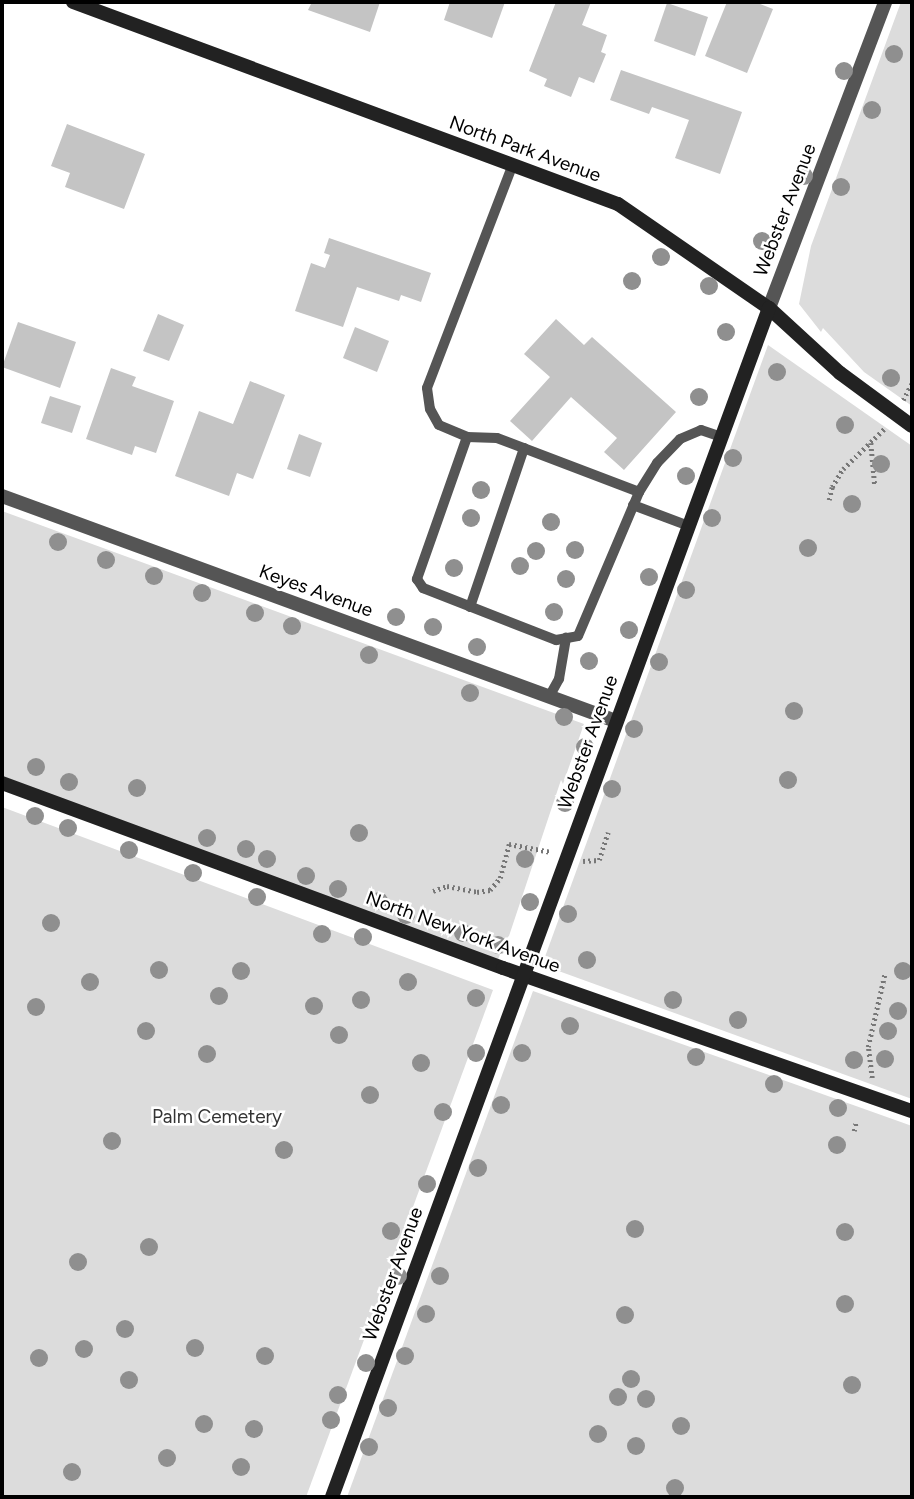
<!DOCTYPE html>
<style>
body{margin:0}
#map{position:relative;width:914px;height:1499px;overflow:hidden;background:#fff;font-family:Figtree,sans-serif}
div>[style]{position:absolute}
.green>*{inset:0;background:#dcdcdc}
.building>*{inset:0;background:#c4c4c4}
.path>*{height:4.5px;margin-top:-2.25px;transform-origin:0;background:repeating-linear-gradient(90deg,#777 0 2px,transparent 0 5.5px)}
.lane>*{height:10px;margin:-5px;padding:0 5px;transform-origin:5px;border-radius:5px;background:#555}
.street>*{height:14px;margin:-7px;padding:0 7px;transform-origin:7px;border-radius:7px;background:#555}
.secondary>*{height:14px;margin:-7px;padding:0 7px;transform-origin:7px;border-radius:7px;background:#222}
.trees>*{width:18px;height:18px;margin:-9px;border-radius:50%;background:#8f8f8f}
span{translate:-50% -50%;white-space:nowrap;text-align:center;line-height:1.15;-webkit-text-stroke:5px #fff;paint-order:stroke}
.street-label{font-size:19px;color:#000}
.park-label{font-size:19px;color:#333}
.frame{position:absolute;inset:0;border:4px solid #000;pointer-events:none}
</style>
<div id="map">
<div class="green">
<div style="clip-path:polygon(901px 2px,912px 2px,912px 406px,864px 372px,823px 328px,821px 332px,799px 304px,811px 246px)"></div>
<div style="clip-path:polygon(768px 345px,912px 446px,912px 1099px,542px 965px)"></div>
<div style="clip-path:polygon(2px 511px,584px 724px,563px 784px,561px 780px,503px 954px,500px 954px,497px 963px,2px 776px)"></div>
<div style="clip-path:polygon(2px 807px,493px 990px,306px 1497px,2px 1497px)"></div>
<div style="clip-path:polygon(533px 991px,912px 1126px,912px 1497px,347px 1497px)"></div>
</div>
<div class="building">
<div style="clip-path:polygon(312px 2px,380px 2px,370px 32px,308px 10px)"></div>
<div style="clip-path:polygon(450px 2px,505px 2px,492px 38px,444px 20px)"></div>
<div style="clip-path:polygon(556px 2px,591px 2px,582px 25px,607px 35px,601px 52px,606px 54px,594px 83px,579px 77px,571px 97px,544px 86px,547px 79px,529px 71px)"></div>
<div style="clip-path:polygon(727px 2px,755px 2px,773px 9px,747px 73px,705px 56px)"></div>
<div style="clip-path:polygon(667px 3px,708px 17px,695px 56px,654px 41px)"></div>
<div style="clip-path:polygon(621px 70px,742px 112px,720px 174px,675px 158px,689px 120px,652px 107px,649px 114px,610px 100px)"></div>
<div style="clip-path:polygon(67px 124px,145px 154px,124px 209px,65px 187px,70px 173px,51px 166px)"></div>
<div style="clip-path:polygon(329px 238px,431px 273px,421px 302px,401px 295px,399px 301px,357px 287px,343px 327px,295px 311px,311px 263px,325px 268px,330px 255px,324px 253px)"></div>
<div style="clip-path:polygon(158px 314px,184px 325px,169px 361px,143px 351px)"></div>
<div style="clip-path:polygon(556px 319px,584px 345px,592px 337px,676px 412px,624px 470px,604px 452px,617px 438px,571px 397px,532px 441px,510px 421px,550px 377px,524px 354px)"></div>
<div style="clip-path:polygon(18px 322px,76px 342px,60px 388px,2px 367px)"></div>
<div style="clip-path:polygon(355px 327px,389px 341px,377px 372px,343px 358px)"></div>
<div style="clip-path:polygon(111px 368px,136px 377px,132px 386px,174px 401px,156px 453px,135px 446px,132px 455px,86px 439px)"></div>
<div style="clip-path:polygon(250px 381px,285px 395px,253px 479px,237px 473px,229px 496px,175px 476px,199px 411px,233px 424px)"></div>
<div style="clip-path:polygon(50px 396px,81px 406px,72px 433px,41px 423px)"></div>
<div style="clip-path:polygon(299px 434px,322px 443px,310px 477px,287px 469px)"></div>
</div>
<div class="path">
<div style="left:903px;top:400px;width:19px;rotate:-62deg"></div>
<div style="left:871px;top:443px;width:43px;rotate:84.7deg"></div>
<div style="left:829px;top:500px;width:13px;rotate:-77deg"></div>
<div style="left:832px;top:487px;width:21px;rotate:-59deg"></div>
<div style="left:843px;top:469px;width:59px;rotate:-44.3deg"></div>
<div style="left:583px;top:861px;width:16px;rotate:-4deg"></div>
<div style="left:599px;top:860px;width:29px;rotate:-72deg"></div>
<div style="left:433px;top:891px;width:15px;rotate:-20deg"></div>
<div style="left:447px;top:886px;width:31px;rotate:11deg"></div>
<div style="left:477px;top:892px;width:13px;rotate:-9deg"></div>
<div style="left:490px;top:890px;width:16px;rotate:-50deg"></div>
<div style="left:500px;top:878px;width:35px;rotate:-75deg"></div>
<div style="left:509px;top:844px;width:43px;rotate:10.8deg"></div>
<div style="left:872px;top:1078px;width:31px;rotate:-97deg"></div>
<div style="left:868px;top:1047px;width:76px;rotate:-77.1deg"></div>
<div style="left:854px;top:1131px;width:9px;rotate:-77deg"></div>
</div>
<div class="lane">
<div style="left:513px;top:164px;width:240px;rotate:111deg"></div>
<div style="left:427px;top:388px;width:21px;rotate:82deg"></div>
<div style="left:430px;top:409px;width:18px;rotate:61deg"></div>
<div style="left:439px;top:425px;width:30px;rotate:23deg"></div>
<div style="left:467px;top:437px;width:151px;rotate:109.4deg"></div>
<div style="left:417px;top:579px;width:11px;rotate:56deg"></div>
<div style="left:423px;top:588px;width:143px;rotate:21.4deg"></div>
<div style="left:556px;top:640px;width:22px;rotate:-10deg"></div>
<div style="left:578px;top:636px;width:156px;rotate:-67deg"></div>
<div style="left:639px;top:492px;width:34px;rotate:-58deg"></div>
<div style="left:657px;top:463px;width:33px;rotate:-46deg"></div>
<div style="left:680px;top:439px;width:23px;rotate:-23deg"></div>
<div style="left:701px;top:430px;width:21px;rotate:19deg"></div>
<div style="left:467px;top:437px;width:30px;rotate:2deg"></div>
<div style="left:497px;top:438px;width:152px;rotate:20.8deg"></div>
<div style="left:633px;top:505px;width:60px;rotate:20.6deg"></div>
<div style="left:470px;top:607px;width:168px;rotate:-71.2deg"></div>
<div style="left:549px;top:697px;width:21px;rotate:-61deg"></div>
<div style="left:559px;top:679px;width:42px;rotate:-80.3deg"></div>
</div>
<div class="street">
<div style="left:769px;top:308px;width:327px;rotate:-69.2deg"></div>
<div style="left:2px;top:496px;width:654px;rotate:20.13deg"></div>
</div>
<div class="secondary">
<div style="left:73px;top:2px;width:581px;rotate:20.34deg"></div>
<div style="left:618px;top:204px;width:183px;rotate:34.6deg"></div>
<div style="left:769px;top:308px;width:96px;rotate:42.5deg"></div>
<div style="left:840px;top:373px;width:89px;rotate:36.4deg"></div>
<div style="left:2px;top:783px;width:534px;rotate:20.27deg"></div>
<div style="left:503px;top:968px;width:433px;rotate:19.3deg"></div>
<div style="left:332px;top:1497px;width:1267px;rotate:-69.82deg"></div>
</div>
<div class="trees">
<div style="left:894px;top:54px"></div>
<div style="left:844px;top:71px"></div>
<div style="left:872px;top:110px"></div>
<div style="left:804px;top:176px"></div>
<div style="left:841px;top:187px"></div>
<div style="left:762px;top:241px"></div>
<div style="left:661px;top:257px"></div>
<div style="left:632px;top:281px"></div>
<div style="left:709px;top:286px"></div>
<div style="left:726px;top:332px"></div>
<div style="left:777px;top:372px"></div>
<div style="left:891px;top:378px"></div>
<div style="left:699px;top:397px"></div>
<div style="left:845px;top:425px"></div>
<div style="left:733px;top:458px"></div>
<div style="left:881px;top:464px"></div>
<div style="left:686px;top:476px"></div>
<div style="left:481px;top:490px"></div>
<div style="left:852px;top:504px"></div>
<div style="left:471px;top:518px"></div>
<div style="left:712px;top:518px"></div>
<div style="left:551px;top:522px"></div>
<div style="left:58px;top:542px"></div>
<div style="left:808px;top:548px"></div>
<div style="left:575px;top:550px"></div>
<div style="left:536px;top:551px"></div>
<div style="left:106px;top:560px"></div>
<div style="left:520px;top:566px"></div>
<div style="left:454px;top:568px"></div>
<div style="left:154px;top:576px"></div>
<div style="left:649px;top:577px"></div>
<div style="left:566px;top:579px"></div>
<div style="left:686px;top:590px"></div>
<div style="left:202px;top:593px"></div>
<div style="left:554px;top:612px"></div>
<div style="left:255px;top:613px"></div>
<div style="left:396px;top:617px"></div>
<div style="left:292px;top:626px"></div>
<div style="left:433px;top:627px"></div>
<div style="left:629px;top:630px"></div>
<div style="left:477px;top:647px"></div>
<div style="left:369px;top:655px"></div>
<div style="left:589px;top:661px"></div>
<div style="left:659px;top:662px"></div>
<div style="left:470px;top:693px"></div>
<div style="left:794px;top:711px"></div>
<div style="left:564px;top:717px"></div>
<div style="left:634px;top:729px"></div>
<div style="left:585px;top:747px"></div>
<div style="left:36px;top:767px"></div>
<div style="left:788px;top:780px"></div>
<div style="left:69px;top:782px"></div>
<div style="left:137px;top:788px"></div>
<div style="left:612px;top:789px"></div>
<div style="left:565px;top:803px"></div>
<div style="left:35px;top:816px"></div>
<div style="left:68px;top:828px"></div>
<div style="left:359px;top:833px"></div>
<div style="left:207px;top:838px"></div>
<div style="left:246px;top:849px"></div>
<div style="left:129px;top:850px"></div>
<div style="left:267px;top:859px"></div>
<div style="left:525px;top:859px"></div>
<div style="left:193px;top:873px"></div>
<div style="left:306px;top:876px"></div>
<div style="left:338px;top:889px"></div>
<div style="left:257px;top:897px"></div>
<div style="left:379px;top:901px"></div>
<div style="left:530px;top:902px"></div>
<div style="left:568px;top:914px"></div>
<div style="left:406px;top:915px"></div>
<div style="left:51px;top:923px"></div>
<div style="left:463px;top:933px"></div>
<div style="left:322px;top:934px"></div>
<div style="left:363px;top:937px"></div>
<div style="left:498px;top:945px"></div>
<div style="left:587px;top:960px"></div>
<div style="left:159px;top:970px"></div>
<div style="left:241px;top:971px"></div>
<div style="left:903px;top:971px"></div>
<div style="left:90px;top:982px"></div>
<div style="left:408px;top:982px"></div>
<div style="left:219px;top:996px"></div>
<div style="left:476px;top:998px"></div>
<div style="left:361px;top:1000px"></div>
<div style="left:673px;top:1000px"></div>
<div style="left:314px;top:1006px"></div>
<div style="left:36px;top:1007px"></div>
<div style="left:898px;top:1011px"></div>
<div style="left:738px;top:1020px"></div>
<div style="left:570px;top:1026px"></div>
<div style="left:146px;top:1031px"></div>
<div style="left:888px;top:1031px"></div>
<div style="left:339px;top:1035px"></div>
<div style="left:476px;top:1053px"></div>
<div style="left:522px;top:1053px"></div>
<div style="left:207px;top:1054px"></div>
<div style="left:696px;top:1057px"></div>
<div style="left:885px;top:1059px"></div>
<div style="left:854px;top:1060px"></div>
<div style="left:421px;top:1063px"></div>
<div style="left:774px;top:1084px"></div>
<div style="left:370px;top:1095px"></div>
<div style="left:501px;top:1105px"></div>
<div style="left:838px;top:1108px"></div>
<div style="left:443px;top:1112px"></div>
<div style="left:112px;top:1141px"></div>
<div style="left:837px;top:1145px"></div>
<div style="left:284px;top:1150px"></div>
<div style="left:478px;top:1168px"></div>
<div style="left:427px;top:1184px"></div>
<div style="left:635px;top:1229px"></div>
<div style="left:391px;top:1231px"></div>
<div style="left:845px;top:1232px"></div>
<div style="left:149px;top:1247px"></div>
<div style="left:78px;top:1262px"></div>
<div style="left:398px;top:1276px"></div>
<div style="left:440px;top:1276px"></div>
<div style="left:845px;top:1304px"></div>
<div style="left:426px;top:1314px"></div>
<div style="left:625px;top:1315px"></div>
<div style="left:125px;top:1329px"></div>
<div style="left:195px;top:1348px"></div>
<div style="left:84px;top:1349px"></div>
<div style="left:265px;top:1356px"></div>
<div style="left:405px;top:1356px"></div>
<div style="left:39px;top:1358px"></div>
<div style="left:366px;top:1363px"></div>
<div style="left:631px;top:1379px"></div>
<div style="left:129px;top:1380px"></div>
<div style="left:852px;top:1385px"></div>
<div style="left:338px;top:1395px"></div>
<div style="left:618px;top:1397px"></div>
<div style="left:646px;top:1399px"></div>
<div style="left:388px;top:1408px"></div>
<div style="left:331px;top:1420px"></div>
<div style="left:204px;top:1424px"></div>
<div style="left:681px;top:1426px"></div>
<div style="left:254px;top:1429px"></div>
<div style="left:598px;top:1434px"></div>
<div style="left:636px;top:1446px"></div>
<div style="left:369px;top:1447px"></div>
<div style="left:167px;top:1458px"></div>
<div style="left:241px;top:1467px"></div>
<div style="left:72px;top:1472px"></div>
<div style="left:675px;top:1488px"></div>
</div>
<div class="street-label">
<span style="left:525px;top:149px;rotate:20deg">North Park Avenue</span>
<span style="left:785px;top:210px;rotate:-69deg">Webster Avenue</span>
<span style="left:316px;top:591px;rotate:20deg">Keyes Avenue</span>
<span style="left:588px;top:742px;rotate:-70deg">Webster Avenue</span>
<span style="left:463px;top:932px;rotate:20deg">North New York Avenue</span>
<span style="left:393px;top:1274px;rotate:-70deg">Webster Avenue</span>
</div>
<div class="park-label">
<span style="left:217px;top:1117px">Palm Cemetery</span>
</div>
<div class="frame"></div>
</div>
